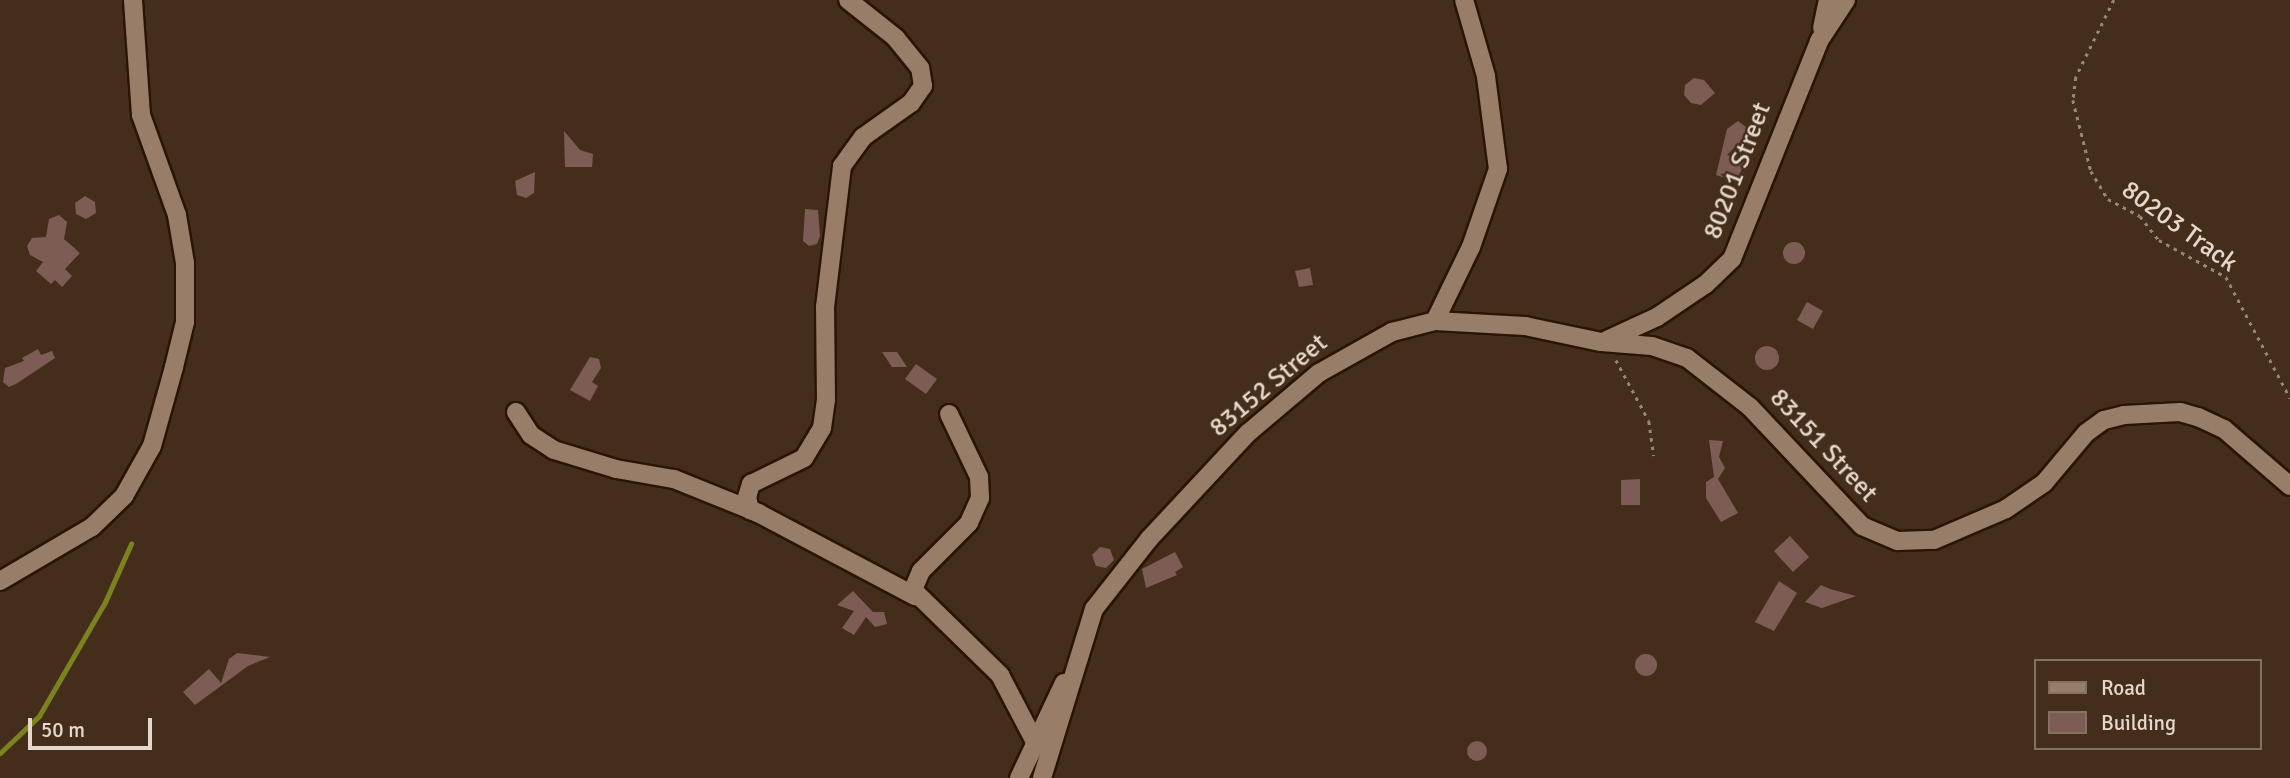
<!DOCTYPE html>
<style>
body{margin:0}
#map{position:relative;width:2290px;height:778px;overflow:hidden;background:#442e1b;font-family:Signika,sans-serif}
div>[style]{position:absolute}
.stream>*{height:5px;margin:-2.5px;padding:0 2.5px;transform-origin:2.5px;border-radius:2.5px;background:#7a831e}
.building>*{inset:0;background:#7c5c55}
.round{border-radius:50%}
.path>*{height:2.5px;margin-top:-1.25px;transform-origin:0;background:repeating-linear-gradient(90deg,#988676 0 3.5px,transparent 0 8.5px)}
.roads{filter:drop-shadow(2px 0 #2a1504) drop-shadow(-2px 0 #2a1504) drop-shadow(0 2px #2a1504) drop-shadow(0 -2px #2a1504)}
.minor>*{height:18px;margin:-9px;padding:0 9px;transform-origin:9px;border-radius:9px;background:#987d69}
span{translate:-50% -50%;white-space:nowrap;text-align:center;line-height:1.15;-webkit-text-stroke:5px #442e1b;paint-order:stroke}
.street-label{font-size:26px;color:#e5d7cb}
.legend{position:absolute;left:2034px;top:659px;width:228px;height:91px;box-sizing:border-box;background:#442e1b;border:2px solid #847261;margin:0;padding:9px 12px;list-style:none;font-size:21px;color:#e5d7cb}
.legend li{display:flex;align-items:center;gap:14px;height:35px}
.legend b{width:35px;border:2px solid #847261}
.scale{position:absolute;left:28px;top:718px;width:124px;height:32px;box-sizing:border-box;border:4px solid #e5d7cb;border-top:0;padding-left:9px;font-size:21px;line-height:24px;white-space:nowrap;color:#e5d7cb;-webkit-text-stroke:5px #442e1b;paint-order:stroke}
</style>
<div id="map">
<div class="stream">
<div style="left:0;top:753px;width:54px;rotate:-43.5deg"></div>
<div style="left:39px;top:716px;width:132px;rotate:-59.9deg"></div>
<div style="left:105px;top:602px;width:64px;rotate:-65.9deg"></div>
</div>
<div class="building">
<div style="clip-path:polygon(1694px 78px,1704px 80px,1715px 93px,1701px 105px,1691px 103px,1684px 95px,1685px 85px)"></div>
<div style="clip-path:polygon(1738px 121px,1751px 131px,1727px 155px,1745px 160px,1737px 182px,1716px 175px,1727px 129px)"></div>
<div style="clip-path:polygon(564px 131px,580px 150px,593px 154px,592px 167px,565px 167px)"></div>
<div style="clip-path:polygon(535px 172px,534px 193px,526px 198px,517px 195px,515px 181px)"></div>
<div style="clip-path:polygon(85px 196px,95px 202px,96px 213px,86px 219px,76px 214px,75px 203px)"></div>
<div style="clip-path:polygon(805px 209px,818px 210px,820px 236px,817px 244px,809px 246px,803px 241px)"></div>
<div style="clip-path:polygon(59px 215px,67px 222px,64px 239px,80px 253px,65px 269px,72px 276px,62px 287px,55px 280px,51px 284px,36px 271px,43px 262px,30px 255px,27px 246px,32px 238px,46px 237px,49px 219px)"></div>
<div class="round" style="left:1783px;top:242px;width:22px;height:22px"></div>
<div style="clip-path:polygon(1310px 268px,1313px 285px,1299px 287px,1295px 271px)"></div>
<div style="clip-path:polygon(1807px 302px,1823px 311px,1813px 329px,1797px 320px)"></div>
<div class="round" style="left:1755px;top:346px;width:24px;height:24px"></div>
<div style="clip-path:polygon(38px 349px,41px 355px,52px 351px,55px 358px,16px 384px,9px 387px,3px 382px,5px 368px,24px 361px,22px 358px)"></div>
<div style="clip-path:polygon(882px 352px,897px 352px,907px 367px,892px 367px)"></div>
<div style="clip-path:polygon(590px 357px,599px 359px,601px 368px,592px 382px,598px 386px,590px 401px,570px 390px)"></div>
<div style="clip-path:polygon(916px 364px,937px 379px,926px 394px,905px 379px)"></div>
<div style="clip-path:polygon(1709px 440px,1723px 441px,1719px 457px,1725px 468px,1718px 479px,1738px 513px,1721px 522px,1706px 498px,1706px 482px,1714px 477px)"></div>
<div style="clip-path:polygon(1640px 479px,1640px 505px,1621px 505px,1621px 480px)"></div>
<div style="clip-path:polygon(1790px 536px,1809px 557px,1793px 572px,1774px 551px)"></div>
<div style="clip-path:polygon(1100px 547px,1110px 549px,1114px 560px,1106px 568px,1096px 566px,1092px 555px)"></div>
<div style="clip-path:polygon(1175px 552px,1183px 567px,1175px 572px,1177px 575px,1146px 588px,1142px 569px)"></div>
<div style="clip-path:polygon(1779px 581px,1797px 593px,1774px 631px,1755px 622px)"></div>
<div style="clip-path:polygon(1821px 585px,1830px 589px,1856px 596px,1822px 608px,1805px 602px)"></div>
<div style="clip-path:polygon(853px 591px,873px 612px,884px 612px,887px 624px,875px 627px,866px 617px,854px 635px,842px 628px,854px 611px,837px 605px)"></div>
<div style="clip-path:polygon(237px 653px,270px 657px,248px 666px,195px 705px,183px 692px,209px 669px,221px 683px,229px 659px)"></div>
<div class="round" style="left:1635px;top:654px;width:22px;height:22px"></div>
<div class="round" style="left:1467px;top:741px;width:20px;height:20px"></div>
</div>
<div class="path">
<div style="left:2114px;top:0;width:86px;rotate:116.3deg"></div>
<div style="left:2076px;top:77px;width:23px;rotate:97deg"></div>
<div style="left:2073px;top:100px;width:73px;rotate:75.8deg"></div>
<div style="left:2091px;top:171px;width:33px;rotate:59deg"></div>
<div style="left:2108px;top:199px;width:36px;rotate:28deg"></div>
<div style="left:2140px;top:216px;width:31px;rotate:52deg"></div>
<div style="left:2159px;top:240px;width:77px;rotate:28.9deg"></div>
<div style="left:2226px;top:277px;width:137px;rotate:62.1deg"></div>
<div style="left:1616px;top:360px;width:69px;rotate:61.6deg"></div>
<div style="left:1649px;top:421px;width:35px;rotate:82deg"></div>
</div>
<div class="roads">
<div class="minor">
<div style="left:1822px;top:28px;width:29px;rotate:-78deg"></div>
<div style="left:1435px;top:321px;width:82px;rotate:-64.1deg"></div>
<div style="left:1471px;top:247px;width:83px;rotate:-70.9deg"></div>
<div style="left:1498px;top:169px;width:94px;rotate:-97.4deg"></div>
<div style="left:1486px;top:76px;width:79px;rotate:-106.1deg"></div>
<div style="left:1607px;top:340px;width:55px;rotate:-24.7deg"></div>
<div style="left:1657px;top:317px;width:59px;rotate:-34deg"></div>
<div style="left:1706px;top:284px;width:36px;rotate:-44deg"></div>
<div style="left:1732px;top:259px;width:235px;rotate:-68.2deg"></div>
<div style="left:1819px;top:41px;width:49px;rotate:-56.6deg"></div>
<div style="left:516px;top:412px;width:27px;rotate:57deg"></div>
<div style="left:531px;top:435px;width:27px;rotate:33deg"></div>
<div style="left:554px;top:450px;width:65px;rotate:17deg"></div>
<div style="left:616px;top:469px;width:59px;rotate:9.8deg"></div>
<div style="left:674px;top:479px;width:91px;rotate:22deg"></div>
<div style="left:758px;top:513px;width:178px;rotate:27.9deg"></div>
<div style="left:949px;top:414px;width:70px;rotate:64.5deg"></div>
<div style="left:979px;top:477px;width:21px;rotate:87deg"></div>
<div style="left:980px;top:498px;width:27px;rotate:114deg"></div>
<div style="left:969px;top:523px;width:68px;rotate:135deg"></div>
<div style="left:921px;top:571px;width:21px;rotate:113deg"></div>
<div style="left:913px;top:590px;width:122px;rotate:44.3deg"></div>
<div style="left:1000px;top:675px;width:73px;rotate:62.4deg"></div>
<div style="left:758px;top:513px;width:9px;rotate:-159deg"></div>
<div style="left:750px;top:510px;width:13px;rotate:-103deg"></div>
<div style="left:747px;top:497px;width:14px;rotate:-73deg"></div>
<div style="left:751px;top:484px;width:59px;rotate:-26.1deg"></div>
<div style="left:804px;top:458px;width:35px;rotate:-59deg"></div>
<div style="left:822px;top:428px;width:28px;rotate:-82deg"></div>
<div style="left:826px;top:400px;width:93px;rotate:-90.6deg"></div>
<div style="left:825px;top:307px;width:142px;rotate:-83.1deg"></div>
<div style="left:842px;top:166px;width:36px;rotate:-54deg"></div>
<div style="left:863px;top:137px;width:59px;rotate:-35.3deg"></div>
<div style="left:911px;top:103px;width:21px;rotate:-55deg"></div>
<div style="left:923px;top:86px;width:18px;rotate:-99deg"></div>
<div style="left:920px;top:68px;width:38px;rotate:-129deg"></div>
<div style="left:896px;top:38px;width:61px;rotate:-141.6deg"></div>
<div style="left:0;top:581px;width:107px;rotate:-30.4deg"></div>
<div style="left:92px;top:527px;width:45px;rotate:-44.1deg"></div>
<div style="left:124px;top:496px;width:57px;rotate:-60.8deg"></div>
<div style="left:152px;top:446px;width:82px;rotate:-74.4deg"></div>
<div style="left:174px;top:367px;width:46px;rotate:-76.3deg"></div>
<div style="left:185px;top:322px;width:59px;rotate:-90deg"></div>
<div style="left:185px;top:263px;width:49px;rotate:-99.5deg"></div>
<div style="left:177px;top:215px;width:106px;rotate:-109.8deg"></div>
<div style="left:141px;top:115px;width:115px;rotate:-94deg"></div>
<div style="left:1019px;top:778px;width:105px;rotate:-64.7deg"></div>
<div style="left:1042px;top:778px;width:177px;rotate:-72.9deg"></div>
<div style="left:1094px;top:609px;width:89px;rotate:-51.8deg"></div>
<div style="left:1149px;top:539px;width:145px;rotate:-47deg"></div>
<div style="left:1248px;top:433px;width:93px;rotate:-40.2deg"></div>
<div style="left:1319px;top:373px;width:84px;rotate:-29.3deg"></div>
<div style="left:1392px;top:332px;width:44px;rotate:-14.3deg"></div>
<div style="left:1435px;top:321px;width:90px;rotate:3.2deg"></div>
<div style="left:1525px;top:326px;width:78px;rotate:11.9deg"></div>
<div style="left:1601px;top:342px;width:51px;rotate:4.5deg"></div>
<div style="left:1652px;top:346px;width:37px;rotate:19deg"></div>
<div style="left:1687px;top:358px;width:80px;rotate:37.9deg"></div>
<div style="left:1750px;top:407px;width:163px;rotate:46.7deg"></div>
<div style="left:1862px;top:526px;width:39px;rotate:23deg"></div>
<div style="left:1898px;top:541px;width:36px;rotate:-2deg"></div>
<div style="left:1934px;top:540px;width:78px;rotate:-23.3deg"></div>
<div style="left:2006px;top:509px;width:46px;rotate:-34.4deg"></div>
<div style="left:2044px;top:483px;width:65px;rotate:-50deg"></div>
<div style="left:2086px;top:433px;width:22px;rotate:-36deg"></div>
<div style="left:2104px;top:420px;width:21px;rotate:-14deg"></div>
<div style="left:2124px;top:415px;width:56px;rotate:-3.1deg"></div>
<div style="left:2180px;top:412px;width:19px;rotate:16deg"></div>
<div style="left:2198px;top:417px;width:29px;rotate:25deg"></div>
<div style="left:2224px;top:429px;width:87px;rotate:40.8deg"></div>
</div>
</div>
<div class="street-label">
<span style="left:1738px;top:171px;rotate:-69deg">80201 Street</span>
<span style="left:2179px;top:227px;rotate:36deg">80203 Track</span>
<span style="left:1269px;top:386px;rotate:-40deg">83152 Street</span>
<span style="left:1823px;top:446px;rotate:47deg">83151 Street</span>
</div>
<ul class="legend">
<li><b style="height:9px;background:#987d69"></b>Road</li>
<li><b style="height:19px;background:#7c5c55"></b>Building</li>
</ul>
<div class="scale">50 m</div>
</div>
